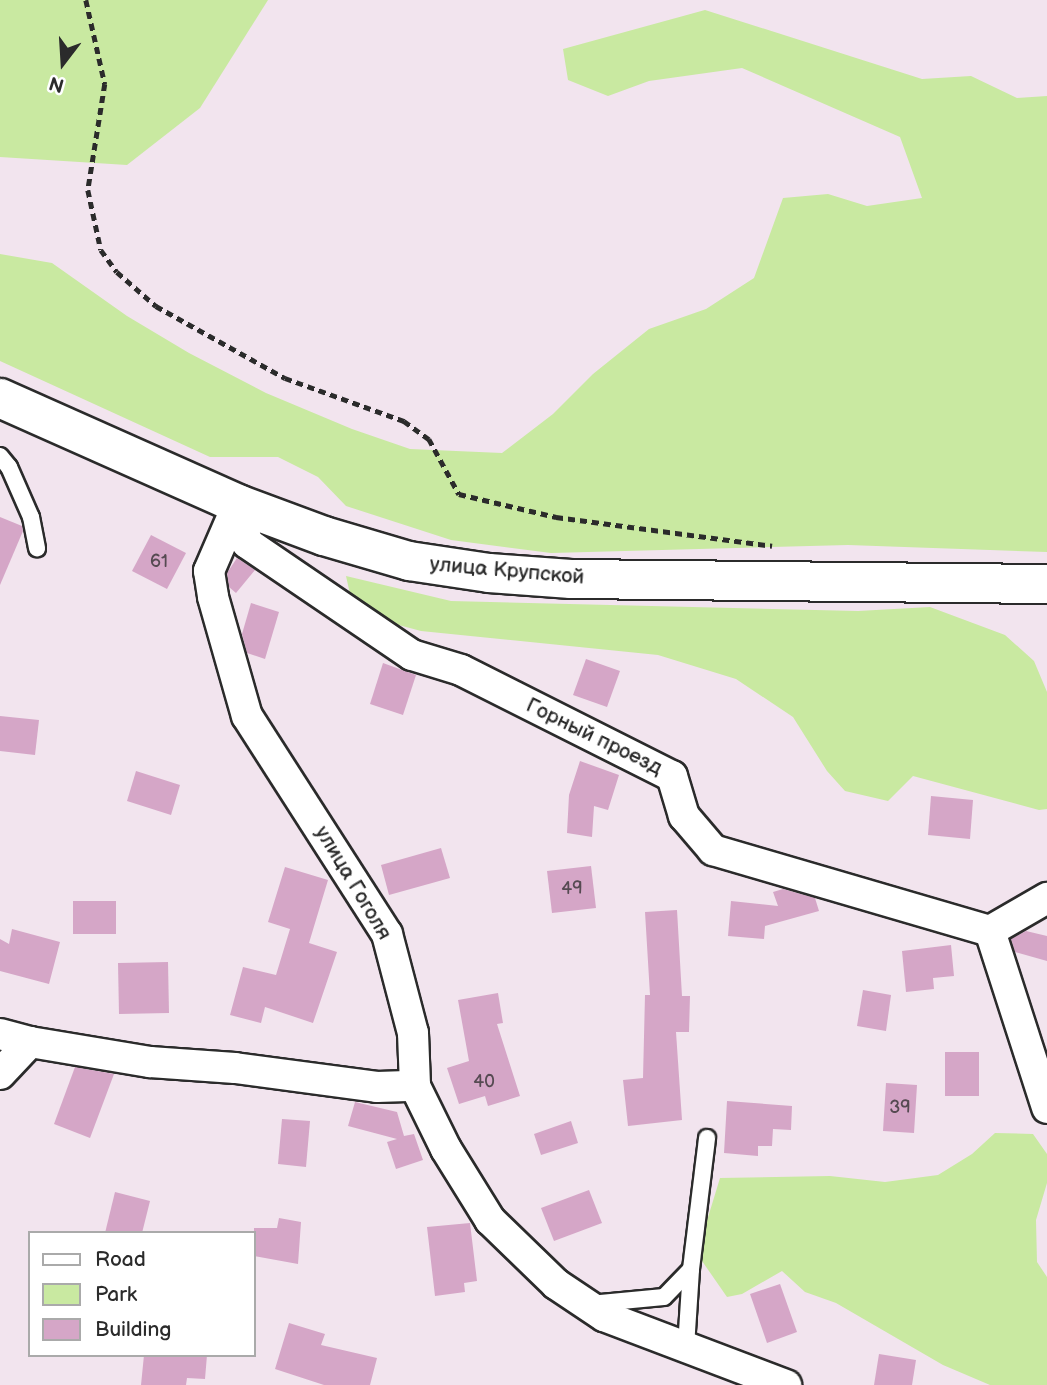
<!DOCTYPE html>
<meta charset="utf-8">
<style>
body{margin:0}
#map{position:relative;width:1047px;height:1385px;overflow:hidden;background:#f2e4ee;font-family:"Balsamiq Sans",sans-serif}
div>[style]{position:absolute}
.green>*{inset:0;background:#c9e9a1}
.building>*{inset:0;background:#d5a6c7}
.path>*{height:4.5px;margin-top:-2.25px;transform-origin:0;background:repeating-linear-gradient(90deg,#2b2b2b 0 7px,transparent 0 12px)}
.roads{filter:drop-shadow(2px 0 #2b2b2b) drop-shadow(-2px 0 #2b2b2b) drop-shadow(0 2px #2b2b2b) drop-shadow(0 -2px #2b2b2b)}
.lane>*{height:16px;margin:-8px;padding:0 8px;transform-origin:8px;border-radius:8px;background:#fff}
.street>*{height:30px;margin:-15px;padding:0 15px;transform-origin:15px;border-radius:15px;background:#fff}
.secondary>*{height:38px;margin:-19px;padding:0 19px;transform-origin:19px;border-radius:19px;background:#fff}
span{translate:-50% -50%;white-space:nowrap;text-align:center;line-height:1.15;-webkit-text-stroke:7px #fff;paint-order:stroke}
.number-label{font-size:18px;color:#564a52}
.number-label span{-webkit-text-stroke-width:0}
.street-label{font-size:21px;color:#2b2b2b}
.legend{position:absolute;left:28px;top:1231px;width:228px;height:126px;box-sizing:border-box;background:#fff;border:2px solid #aaa;margin:0;padding:9px 12px;list-style:none;font-size:21px;color:#2b2b2b}
.legend li{display:flex;align-items:center;gap:14px;height:35px}
.legend b{width:35px;border:2px solid #aaa}
.north{position:absolute;left:28px;top:28px;width:70px;height:70px;-webkit-text-stroke:5px #fff;paint-order:stroke;rotate:197deg;font-size:19px;font-weight:700;line-height:28px;text-align:center;color:#2b2b2b}
.north::after{content:'';display:block;margin:auto;width:24px;height:32px;background:#2b2b2b;clip-path:polygon(50% 0,100% 100%,50% 72%,0 100%)}
</style>
<div id="map">
<div class="green">
<div style="clip-path:polygon(0 0,268px 0,200px 108px,127px 165px,0 157px)"></div>
<div style="clip-path:polygon(705px 10px,922px 79px,971px 76px,1017px 98px,1047px 96px,1047px 552px,848px 545px,551px 553px,451px 540px,346px 506px,318px 477px,278px 457px,210px 457px,0 361px,0 254px,52px 263px,127px 316px,189px 353px,266px 393px,352px 429px,410px 449px,502px 453px,553px 414px,593px 374px,649px 329px,706px 309px,754px 278px,783px 198px,828px 194px,867px 206px,922px 198px,900px 137px,742px 68px,649px 81px,608px 96px,568px 80px,563px 49px)"></div>
<div style="clip-path:polygon(346px 576px,451px 601px,858px 611px,930px 607px,1005px 635px,1034px 661px,1047px 692px,1047px 809px,1039px 810px,913px 776px,888px 801px,845px 791px,827px 771px,793px 717px,736px 679px,658px 655px,421px 631px,380px 620px,352px 603px)"></div>
<div style="clip-path:polygon(995px 1133px,1033px 1134px,1047px 1154px,1047px 1183px,1036px 1220px,1037px 1262px,1047px 1277px,1047px 1385px,990px 1385px,943px 1365px,836px 1303px,805px 1292px,782px 1271px,742px 1294px,727px 1297px,702px 1261px,702px 1237px,720px 1178px,830px 1176px,885px 1182px,938px 1175px,972px 1154px)"></div>
</div>
<div class="building">
<div style="clip-path:polygon(0 517px,22px 526px,23px 531px,0 585px)"></div>
<div style="clip-path:polygon(151px 535px,186px 553px,167px 589px,132px 571px)"></div>
<div style="clip-path:polygon(237px 558px,255px 570px,236px 593px,229px 587px,227px 573px)"></div>
<div style="clip-path:polygon(251px 603px,279px 612px,265px 659px,247px 653px,242px 634px)"></div>
<div style="clip-path:polygon(586px 659px,620px 671px,607px 707px,573px 695px)"></div>
<div style="clip-path:polygon(383px 663px,416px 675px,403px 715px,370px 704px)"></div>
<div style="clip-path:polygon(0 716px,39px 720px,35px 755px,0 751px)"></div>
<div style="clip-path:polygon(580px 761px,619px 775px,608px 810px,594px 806px,592px 837px,567px 833px,569px 795px)"></div>
<div style="clip-path:polygon(136px 771px,180px 785px,171px 815px,127px 801px)"></div>
<div style="clip-path:polygon(931px 796px,973px 800px,970px 839px,928px 835px)"></div>
<div style="clip-path:polygon(441px 848px,450px 878px,389px 895px,381px 865px)"></div>
<div style="clip-path:polygon(591px 866px,596px 908px,552px 913px,547px 871px)"></div>
<div style="clip-path:polygon(285px 867px,328px 880px,309px 943px,337px 952px,313px 1023px,265px 1007px,261px 1023px,230px 1015px,243px 967px,276px 975px,290px 929px,268px 922px)"></div>
<div style="clip-path:polygon(783px 889px,815px 898px,819px 911px,765px 926px,764px 939px,728px 936px,731px 901px,778px 906px,773px 892px)"></div>
<div style="clip-path:polygon(73px 901px,116px 901px,116px 934px,73px 934px)"></div>
<div style="clip-path:polygon(677px 910px,682px 996px,690px 996px,689px 1032px,676px 1032px,682px 1120px,628px 1126px,623px 1080px,643px 1078px,645px 995px,650px 995px,645px 912px)"></div>
<div style="clip-path:polygon(12px 929px,60px 942px,49px 984px,0 971px,0 939px,9px 944px)"></div>
<div style="clip-path:polygon(1026px 931px,1047px 936px,1047px 961px,1015px 952px,1011px 939px)"></div>
<div style="clip-path:polygon(951px 945px,954px 976px,933px 978px,934px 989px,906px 992px,902px 951px)"></div>
<div style="clip-path:polygon(168px 962px,169px 1013px,119px 1014px,118px 963px)"></div>
<div style="clip-path:polygon(863px 990px,891px 995px,886px 1031px,857px 1026px)"></div>
<div style="clip-path:polygon(498px 993px,503px 1023px,497px 1024px,520px 1096px,488px 1106px,485px 1096px,459px 1104px,447px 1068px,469px 1061px,458px 1000px)"></div>
<div style="clip-path:polygon(945px 1052px,979px 1052px,979px 1096px,945px 1096px)"></div>
<div style="clip-path:polygon(75px 1067px,114px 1074px,90px 1138px,54px 1124px)"></div>
<div style="clip-path:polygon(886px 1083px,917px 1085px,914px 1133px,883px 1131px)"></div>
<div style="clip-path:polygon(727px 1101px,792px 1106px,791px 1130px,773px 1129px,772px 1146px,758px 1146px,758px 1156px,724px 1153px)"></div>
<div style="clip-path:polygon(355px 1102px,397px 1112px,404px 1136px,414px 1134px,423px 1160px,396px 1169px,387px 1142px,397px 1139px,348px 1126px)"></div>
<div style="clip-path:polygon(282px 1119px,310px 1121px,306px 1167px,278px 1164px)"></div>
<div style="clip-path:polygon(571px 1121px,578px 1143px,541px 1155px,534px 1134px)"></div>
<div style="clip-path:polygon(589px 1190px,602px 1223px,554px 1241px,541px 1208px)"></div>
<div style="clip-path:polygon(115px 1192px,150px 1201px,142px 1233px,105px 1233px)"></div>
<div style="clip-path:polygon(279px 1218px,301px 1222px,298px 1264px,254px 1256px,254px 1228px,277px 1228px)"></div>
<div style="clip-path:polygon(470px 1223px,477px 1281px,464px 1283px,465px 1292px,435px 1296px,427px 1227px)"></div>
<div style="clip-path:polygon(780px 1284px,797px 1332px,767px 1343px,750px 1294px)"></div>
<div style="clip-path:polygon(289px 1323px,325px 1334px,321px 1345px,377px 1358px,370px 1385px,324px 1385px,275px 1369px)"></div>
<div style="clip-path:polygon(879px 1354px,916px 1360px,912px 1385px,874px 1385px)"></div>
<div style="clip-path:polygon(144px 1355px,207px 1355px,205px 1379px,187px 1378px,186px 1385px,141px 1385px)"></div>
</div>
<div class="path">
<div style="left:86px;top:0;width:86px;rotate:77.3deg"></div>
<div style="left:105px;top:84px;width:107px;rotate:99.1deg"></div>
<div style="left:88px;top:190px;width:61px;rotate:77.8deg"></div>
<div style="left:101px;top:250px;width:27px;rotate:54deg"></div>
<div style="left:117px;top:272px;width:52px;rotate:41.1deg"></div>
<div style="left:156px;top:306px;width:148px;rotate:29.2deg"></div>
<div style="left:285px;top:378px;width:127px;rotate:19.9deg"></div>
<div style="left:404px;top:421px;width:31px;rotate:36deg"></div>
<div style="left:429px;top:439px;width:63px;rotate:61.4deg"></div>
<div style="left:459px;top:494px;width:100px;rotate:13.3deg"></div>
<div style="left:556px;top:517px;width:218px;rotate:7.6deg"></div>
</div>
<div class="roads">
<div class="lane">
<div style="left:0;top:456px;width:14px;rotate:51deg"></div>
<div style="left:9px;top:467px;width:55px;rotate:66.3deg"></div>
<div style="left:31px;top:517px;width:32px;rotate:79deg"></div>
<div style="left:590px;top:1304px;width:74px;rotate:-5.4deg"></div>
<div style="left:664px;top:1297px;width:39px;rotate:-46deg"></div>
<div style="left:686px;top:1347px;width:78px;rotate:-86.3deg"></div>
<div style="left:691px;top:1269px;width:132px;rotate:-83deg"></div>
</div>
<div class="street">
<div style="left:238px;top:504px;width:73px;rotate:113.4deg"></div>
<div style="left:209px;top:571px;width:26px;rotate:81deg"></div>
<div style="left:213px;top:597px;width:124px;rotate:74.1deg"></div>
<div style="left:247px;top:716px;width:259px;rotate:57.3deg"></div>
<div style="left:387px;top:934px;width:102px;rotate:75.3deg"></div>
<div style="left:413px;top:1033px;width:53px;rotate:87.8deg"></div>
<div style="left:415px;top:1086px;width:70px;rotate:63.8deg"></div>
<div style="left:446px;top:1149px;width:84px;rotate:58.2deg"></div>
<div style="left:490px;top:1220px;width:92px;rotate:44.1deg"></div>
<div style="left:556px;top:1284px;width:58px;rotate:33.7deg"></div>
<div style="left:604px;top:1316px;width:195px;rotate:20.8deg"></div>
<div style="left:238px;top:504px;width:40px;rotate:77deg"></div>
<div style="left:247px;top:543px;width:199px;rotate:34.2deg"></div>
<div style="left:412px;top:655px;width:51px;rotate:17deg"></div>
<div style="left:461px;top:670px;width:236px;rotate:26.7deg"></div>
<div style="left:672px;top:776px;width:42px;rotate:73.3deg"></div>
<div style="left:684px;top:816px;width:45px;rotate:49.5deg"></div>
<div style="left:713px;top:850px;width:289px;rotate:16.3deg"></div>
<div style="left:990px;top:931px;width:186px;rotate:72.1deg"></div>
<div style="left:990px;top:931px;width:66px;rotate:-30.1deg"></div>
<div style="left:0;top:1034px;width:31px;rotate:15deg"></div>
<div style="left:0;top:1074px;width:44px;rotate:-46.8deg"></div>
<div style="left:30px;top:1042px;width:122px;rotate:9.5deg"></div>
<div style="left:150px;top:1062px;width:85px;rotate:4deg"></div>
<div style="left:235px;top:1068px;width:143px;rotate:7.6deg"></div>
<div style="left:377px;top:1087px;width:38px;rotate:-2deg"></div>
</div>
<div class="secondary">
<div style="left:0;top:398px;width:261px;rotate:24deg"></div>
<div style="left:238px;top:504px;width:92px;rotate:20.4deg"></div>
<div style="left:324px;top:536px;width:89px;rotate:16.4deg"></div>
<div style="left:409px;top:561px;width:81px;rotate:8.5deg"></div>
<div style="left:489px;top:573px;width:82px;rotate:4.2deg"></div>
<div style="left:571px;top:579px;width:476px;rotate:0.6deg"></div>
</div>
</div>
<div class="number-label">
<span style="left:159px;top:562px">61</span>
<span style="left:572px;top:889px">49</span>
<span style="left:484px;top:1082px">40</span>
<span style="left:900px;top:1108px">39</span>
</div>
<div class="street-label">
<span style="left:507px;top:571px;rotate:5deg">улица Крупской</span>
<span style="left:594px;top:737px;rotate:26deg">Горный проезд</span>
<span style="left:353px;top:883px;rotate:59deg">улица Гоголя</span>
</div>
<ul class="legend">
<li><b style="height:9px;background:#fff"></b>Road</li>
<li><b style="height:19px;background:#c9e9a1"></b>Park</li>
<li><b style="height:19px;background:#d5a6c7"></b>Building</li>
</ul>
<div class="north">N</div>
</div>
